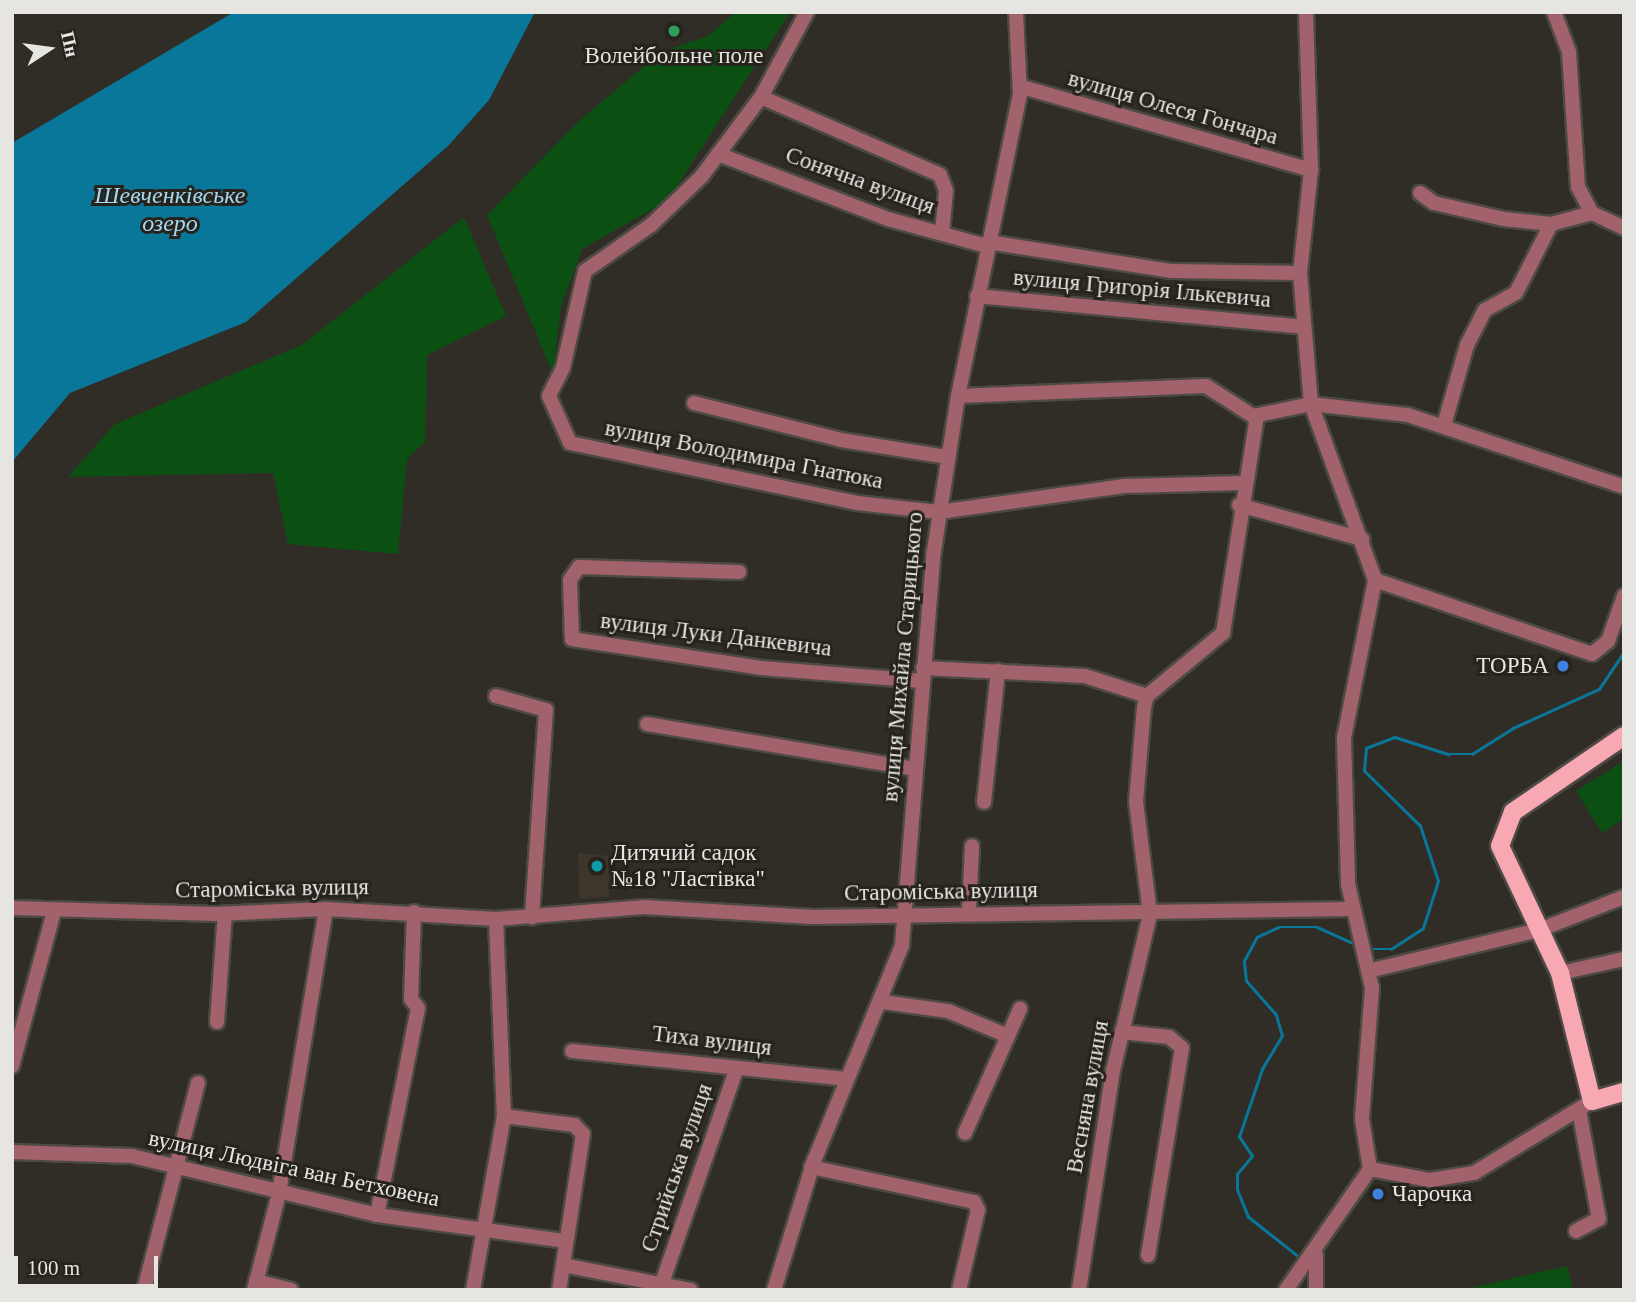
<!DOCTYPE html>
<meta charset="utf-8">
<style>
body{margin:0}
#map{position:relative;width:1636px;height:1302px;overflow:hidden;background:#302d26;font-family:Georgia,serif}
div>[style]{position:absolute}
.built>*{inset:0;background:#3c372a}
.green>*{inset:0;background:#0b5012}
.water>*{inset:0;background:#097799}
.stream>*{height:2.5px;margin:-1.25px;padding:0 1.25px;transform-origin:1.25px;border-radius:1.25px;background:#097799}
.roads{filter:drop-shadow(2px 0 #4d4a44) drop-shadow(-2px 0 #4d4a44) drop-shadow(0 2px #4d4a44) drop-shadow(0 -2px #4d4a44)}
.minor>*{height:14px;margin:-7px;padding:0 7px;transform-origin:7px;border-radius:7px;background:#a2626b}
.major>*{height:18px;margin:-9px;padding:0 9px;transform-origin:9px;border-radius:9px;background:#f8a8b2}
.dots>*{width:19px;height:19px;translate:-50% -50%;box-sizing:border-box;border:4px solid #26231c;border-radius:50%}
span{translate:-50% -50%;white-space:nowrap;text-align:center;line-height:1.15;-webkit-text-stroke:6px #26231c;paint-order:stroke}
.poi-label{font-size:23px;color:#e7e5e1}
.right{translate:-100% -50%;text-align:right}
.left{translate:0 -50%;text-align:left}
.street-label{font-size:23px;color:#e7e5e1}
.water-label{font-size:24px;color:#a4d8f0;font-style:italic}
.frame{position:absolute;inset:0;border:14px solid #e7e5e1;pointer-events:none}
.north{position:absolute;left:14px;top:14px;width:70px;height:70px;-webkit-text-stroke:5px #26231c;paint-order:stroke;rotate:77deg;font-size:19px;font-weight:700;line-height:28px;text-align:center;color:#e7e5e1}
.north::after{content:'';display:block;margin:auto;width:24px;height:32px;background:#e7e5e1;clip-path:polygon(50% 0,100% 100%,50% 72%,0 100%)}
.scale{position:absolute;left:14px;top:1256px;width:144px;height:32px;box-sizing:border-box;border:4px solid #e7e5e1;border-top:0;padding-left:9px;font-size:21px;line-height:24px;white-space:nowrap;color:#e7e5e1;-webkit-text-stroke:5px #26231c;paint-order:stroke}
</style>
<div id="map">
<div class="built">
<div style="clip-path:polygon(578px 853px,610px 856px,609px 897px,579px 899px)"></div>
</div>
<div class="green">
<div style="clip-path:polygon(736px 12px,790px 12px,668px 200px,582px 249px,561px 306px,553px 374px,487px 215px,579px 121px,661px 52px,708px 36px)"></div>
<div style="clip-path:polygon(464px 217px,506px 316px,427px 355px,425px 442px,407px 459px,398px 554px,288px 544px,273px 473px,68px 477px,115px 424px,302px 345px)"></div>
<div style="clip-path:polygon(1624px 761px,1624px 819px,1602px 833px,1576px 791px)"></div>
<div style="clip-path:polygon(1567px 1266px,1573px 1290px,1466px 1289px)"></div>
</div>
<div class="water">
<div style="clip-path:polygon(234px 12px,535px 12px,489px 100px,448px 146px,246px 322px,70px 393px,12px 462px,12px 143px)"></div>
</div>
<div class="stream">
<div style="left:1368px;top:949px;width:23px"></div>
<div style="left:1391px;top:949px;width:38px;rotate:-33deg"></div>
<div style="left:1423px;top:928px;width:49px;rotate:-72.3deg"></div>
<div style="left:1438px;top:881px;width:58px;rotate:-108.1deg"></div>
<div style="left:1420px;top:826px;width:78px;rotate:-135.5deg"></div>
<div style="left:1364px;top:771px;width:23px;rotate:-85deg"></div>
<div style="left:1366px;top:748px;width:31px;rotate:-21deg"></div>
<div style="left:1395px;top:737px;width:56px;rotate:17.8deg"></div>
<div style="left:1448px;top:754px;width:24px"></div>
<div style="left:1472px;top:754px;width:49px;rotate:-32.4deg"></div>
<div style="left:1513px;top:728px;width:94px;rotate:-24.4deg"></div>
<div style="left:1599px;top:689px;width:45px;rotate:-56deg"></div>
<div style="left:1301px;top:1259px;width:68px;rotate:-141.6deg"></div>
<div style="left:1248px;top:1217px;width:29px;rotate:-112deg"></div>
<div style="left:1237px;top:1190px;width:16px;rotate:-90deg"></div>
<div style="left:1237px;top:1174px;width:23px;rotate:-50deg"></div>
<div style="left:1252px;top:1156px;width:23px;rotate:-124deg"></div>
<div style="left:1239px;top:1137px;width:72px;rotate:-71.3deg"></div>
<div style="left:1262px;top:1069px;width:39px;rotate:-59deg"></div>
<div style="left:1282px;top:1036px;width:22px;rotate:-106deg"></div>
<div style="left:1276px;top:1015px;width:45px;rotate:-131.4deg"></div>
<div style="left:1246px;top:981px;width:20px;rotate:-96deg"></div>
<div style="left:1244px;top:961px;width:27px;rotate:-62deg"></div>
<div style="left:1257px;top:937px;width:23px;rotate:-25deg"></div>
<div style="left:1278px;top:927px;width:39px"></div>
<div style="left:1317px;top:927px;width:42px;rotate:24.1deg"></div>
</div>
<div class="roads">
<div class="minor">
<div style="left:807px;top:12px;width:97px;rotate:118.4deg"></div>
<div style="left:761px;top:97px;width:99px;rotate:126.8deg"></div>
<div style="left:702px;top:176px;width:71px;rotate:136.1deg"></div>
<div style="left:651px;top:225px;width:80px;rotate:145.1deg"></div>
<div style="left:585px;top:271px;width:99px;rotate:102.8deg"></div>
<div style="left:563px;top:368px;width:31px;rotate:117deg"></div>
<div style="left:549px;top:396px;width:51px;rotate:65.9deg"></div>
<div style="left:570px;top:443px;width:293px;rotate:11.8deg"></div>
<div style="left:857px;top:503px;width:82px;rotate:6.3deg"></div>
<div style="left:939px;top:512px;width:187px;rotate:-8deg"></div>
<div style="left:1124px;top:486px;width:119px;rotate:-1.4deg"></div>
<div style="left:1306px;top:12px;width:158px;rotate:88.2deg"></div>
<div style="left:1311px;top:170px;width:104px;rotate:96.1deg"></div>
<div style="left:1300px;top:273px;width:131px;rotate:85.2deg"></div>
<div style="left:1311px;top:404px;width:187px;rotate:70deg"></div>
<div style="left:1375px;top:580px;width:161px;rotate:101.1deg"></div>
<div style="left:1344px;top:738px;width:146px;rotate:88.4deg"></div>
<div style="left:1348px;top:884px;width:107px;rotate:77deg"></div>
<div style="left:1372px;top:988px;width:131px;rotate:94.4deg"></div>
<div style="left:1362px;top:1119px;width:51px;rotate:80.9deg"></div>
<div style="left:1554px;top:12px;width:43px;rotate:69.4deg"></div>
<div style="left:1569px;top:52px;width:135px;rotate:86.2deg"></div>
<div style="left:1578px;top:187px;width:30px;rotate:62deg"></div>
<div style="left:1592px;top:213px;width:35px;rotate:25deg"></div>
<div style="left:1022px;top:87px;width:301px;rotate:16deg"></div>
<div style="left:761px;top:97px;width:195px;rotate:23.5deg"></div>
<div style="left:940px;top:175px;width:17px;rotate:69deg"></div>
<div style="left:946px;top:191px;width:42px;rotate:95.4deg"></div>
<div style="left:718px;top:154px;width:182px;rotate:20.9deg"></div>
<div style="left:888px;top:219px;width:103px;rotate:15.3deg"></div>
<div style="left:1420px;top:193px;width:17px;rotate:36deg"></div>
<div style="left:1434px;top:203px;width:72px;rotate:12.9deg"></div>
<div style="left:1504px;top:219px;width:47px;rotate:6.1deg"></div>
<div style="left:1551px;top:224px;width:42px;rotate:-15deg"></div>
<div style="left:988px;top:242px;width:186px;rotate:9deg"></div>
<div style="left:1172px;top:271px;width:128px;rotate:0.9deg"></div>
<div style="left:977px;top:296px;width:327px;rotate:5.4deg"></div>
<div style="left:958px;top:396px;width:248px;rotate:-2.3deg"></div>
<div style="left:1206px;top:386px;width:56px;rotate:32.6deg"></div>
<div style="left:1253px;top:416px;width:59px;rotate:-11.7deg"></div>
<div style="left:1311px;top:404px;width:98px;rotate:6.5deg"></div>
<div style="left:1408px;top:415px;width:228px;rotate:18.4deg"></div>
<div style="left:694px;top:403px;width:152px;rotate:14.1deg"></div>
<div style="left:841px;top:440px;width:107px;rotate:9.1deg"></div>
<div style="left:1444px;top:425px;width:83px;rotate:-74deg"></div>
<div style="left:1467px;top:345px;width:39px;rotate:-63deg"></div>
<div style="left:1485px;top:310px;width:35px;rotate:-29deg"></div>
<div style="left:1516px;top:293px;width:77px;rotate:-63.1deg"></div>
<div style="left:1239px;top:505px;width:128px;rotate:15.5deg"></div>
<div style="left:739px;top:572px;width:160px;rotate:-178.2deg"></div>
<div style="left:579px;top:567px;width:16px;rotate:125deg"></div>
<div style="left:570px;top:580px;width:59px;rotate:88.1deg"></div>
<div style="left:572px;top:639px;width:191px;rotate:8.7deg"></div>
<div style="left:761px;top:668px;width:162px;rotate:4.6deg"></div>
<div style="left:1375px;top:580px;width:229px;rotate:18.8deg"></div>
<div style="left:1592px;top:654px;width:21px;rotate:-39deg"></div>
<div style="left:1608px;top:641px;width:48px;rotate:-70.4deg"></div>
<div style="left:923px;top:668px;width:162px;rotate:2.8deg"></div>
<div style="left:1085px;top:676px;width:65px;rotate:17.9deg"></div>
<div style="left:496px;top:696px;width:52px;rotate:15.6deg"></div>
<div style="left:546px;top:710px;width:208px;rotate:93.9deg"></div>
<div style="left:647px;top:724px;width:272px;rotate:9.5deg"></div>
<div style="left:984px;top:802px;width:132px;rotate:-83.9deg"></div>
<div style="left:12px;top:908px;width:204px;rotate:1.7deg"></div>
<div style="left:216px;top:914px;width:110px;rotate:-2.6deg"></div>
<div style="left:326px;top:909px;width:170px;rotate:3.4deg"></div>
<div style="left:496px;top:919px;width:148px;rotate:-4.6deg"></div>
<div style="left:644px;top:907px;width:169px;rotate:3.4deg"></div>
<div style="left:813px;top:917px;width:538px;rotate:-0.85deg"></div>
<div style="left:969px;top:910px;width:64px;rotate:-87.3deg"></div>
<div style="left:496px;top:919px;width:197px;rotate:87.7deg"></div>
<div style="left:504px;top:1116px;width:71px;rotate:7.3deg"></div>
<div style="left:574px;top:1125px;width:13px;rotate:45deg"></div>
<div style="left:583px;top:1134px;width:158px;rotate:98.7deg"></div>
<div style="left:1368px;top:971px;width:176px;rotate:-13.5deg"></div>
<div style="left:1539px;top:930px;width:91px;rotate:-21.2deg"></div>
<div style="left:1560px;top:973px;width:66px;rotate:-12.3deg"></div>
<div style="left:883px;top:1002px;width:66px;rotate:7.9deg"></div>
<div style="left:948px;top:1011px;width:65px;rotate:22.6deg"></div>
<div style="left:217px;top:1022px;width:108px;rotate:-85.8deg"></div>
<div style="left:1122px;top:1032px;width:47px;rotate:6.1deg"></div>
<div style="left:1169px;top:1037px;width:17px;rotate:40deg"></div>
<div style="left:1182px;top:1048px;width:210px;rotate:99.3deg"></div>
<div style="left:572px;top:1051px;width:276px;rotate:5.8deg"></div>
<div style="left:12px;top:1066px;width:161px;rotate:-74.8deg"></div>
<div style="left:965px;top:1133px;width:136px;rotate:-66.1deg"></div>
<div style="left:12px;top:1152px;width:120px;rotate:1.9deg"></div>
<div style="left:132px;top:1156px;width:252px;rotate:13.5deg"></div>
<div style="left:377px;top:1215px;width:189px;rotate:7.9deg"></div>
<div style="left:811px;top:1167px;width:167px;rotate:12.1deg"></div>
<div style="left:974px;top:1202px;width:9px;rotate:63deg"></div>
<div style="left:978px;top:1210px;width:82px;rotate:103.4deg"></div>
<div style="left:1370px;top:1169px;width:61px;rotate:10.4deg"></div>
<div style="left:1430px;top:1180px;width:45px;rotate:-9deg"></div>
<div style="left:1474px;top:1173px;width:138px;rotate:-31.4deg"></div>
<div style="left:377px;top:1215px;width:211px;rotate:-78.8deg"></div>
<div style="left:418px;top:1008px;width:11px;rotate:-128deg"></div>
<div style="left:411px;top:999px;width:87px;rotate:-88deg"></div>
<div style="left:1576px;top:1231px;width:26px;rotate:-28deg"></div>
<div style="left:1599px;top:1219px;width:111px;rotate:-100.4deg"></div>
<div style="left:1316px;top:1255px;width:35px;rotate:90deg"></div>
<div style="left:563px;top:1265px;width:130px;rotate:11.1deg"></div>
<div style="left:256px;top:1281px;width:36px;rotate:14deg"></div>
<div style="left:662px;top:1283px;width:228px;rotate:-70.8deg"></div>
<div style="left:144px;top:1290px;width:214px;rotate:-75.4deg"></div>
<div style="left:254px;top:1290px;width:100px;rotate:-75.5deg"></div>
<div style="left:279px;top:1193px;width:288px;rotate:-80.6deg"></div>
<div style="left:473px;top:1290px;width:177px;rotate:-79.9deg"></div>
<div style="left:774px;top:1290px;width:135px;rotate:-72.8deg"></div>
<div style="left:814px;top:1161px;width:233px;rotate:-67.8deg"></div>
<div style="left:902px;top:945px;width:395px;rotate:-85.4deg"></div>
<div style="left:934px;top:551px;width:157px;rotate:-81.2deg"></div>
<div style="left:958px;top:396px;width:307px;rotate:-78.4deg"></div>
<div style="left:1020px;top:95px;width:83px;rotate:-92.8deg"></div>
<div style="left:1079px;top:1290px;width:222px;rotate:-81.2deg"></div>
<div style="left:1113px;top:1071px;width:161px;rotate:-76.7deg"></div>
<div style="left:1150px;top:914px;width:113px;rotate:-97.1deg"></div>
<div style="left:1136px;top:802px;width:95px;rotate:-85.2deg"></div>
<div style="left:1144px;top:707px;width:11px;rotate:-75deg"></div>
<div style="left:1147px;top:696px;width:99px;rotate:-39.7deg"></div>
<div style="left:1223px;top:633px;width:220px;rotate:-81.1deg"></div>
<div style="left:1286px;top:1290px;width:147px;rotate:-55.2deg"></div>
</div>
<div class="major">
<div style="left:1624px;top:736px;width:135px;rotate:145.6deg"></div>
<div style="left:1513px;top:812px;width:36px;rotate:111deg"></div>
<div style="left:1500px;top:846px;width:140px;rotate:64.7deg"></div>
<div style="left:1560px;top:973px;width:132px;rotate:76deg"></div>
<div style="left:1592px;top:1101px;width:33px;rotate:-16deg"></div>
</div>
</div>
<div class="dots">
<div style="left:674px;top:31px;background:#2e9e5b"></div>
<div style="left:1563px;top:666px;background:#3f7fe0"></div>
<div style="left:597px;top:866px;background:#0f9aa8"></div>
<div style="left:1378px;top:1194px;background:#3f7fe0"></div>
</div>
<div class="poi-label">
<span style="left:674px;top:56px">Волейбольне поле</span>
<span class="right" style="left:1549px;top:666px">ТОРБА</span>
<span class="left" style="left:611px;top:866px">Дитячий садок<br>№18 "Ластівка"</span>
<span class="left" style="left:1392px;top:1194px">Чарочка</span>
</div>
<div class="street-label">
<span style="left:1173px;top:108px;rotate:16deg">вулиця Олеся Гончара</span>
<span style="left:860px;top:181px;rotate:20deg">Сонячна вулиця</span>
<span style="left:1142px;top:289px;rotate:5deg">вулиця Григорія Ількевича</span>
<span style="left:744px;top:455px;rotate:11deg">вулиця Володимира Гнатюка</span>
<span style="left:716px;top:635px;rotate:7deg">вулиця Луки Данкевича</span>
<span style="left:903px;top:657px;rotate:-85deg">вулиця Михайла Старицького</span>
<span style="left:272px;top:889px;rotate:-1deg">Староміська вулиця</span>
<span style="left:941px;top:892px;rotate:-1deg">Староміська вулиця</span>
<span style="left:712px;top:1041px;rotate:7deg">Тиха вулиця</span>
<span style="left:1088px;top:1097px;rotate:-80deg">Весняна вулиця</span>
<span style="left:677px;top:1168px;rotate:-71deg">Стрийська вулиця</span>
<span style="left:294px;top:1169px;rotate:12deg">вулиця Людвіга ван Бетховена</span>
</div>
<div class="water-label">
<span style="left:170px;top:210px">Шевченківське<br>озеро</span>
</div>
<div class="frame"></div>
<div class="north">Пн</div>
<div class="scale">100 m</div>
</div>
